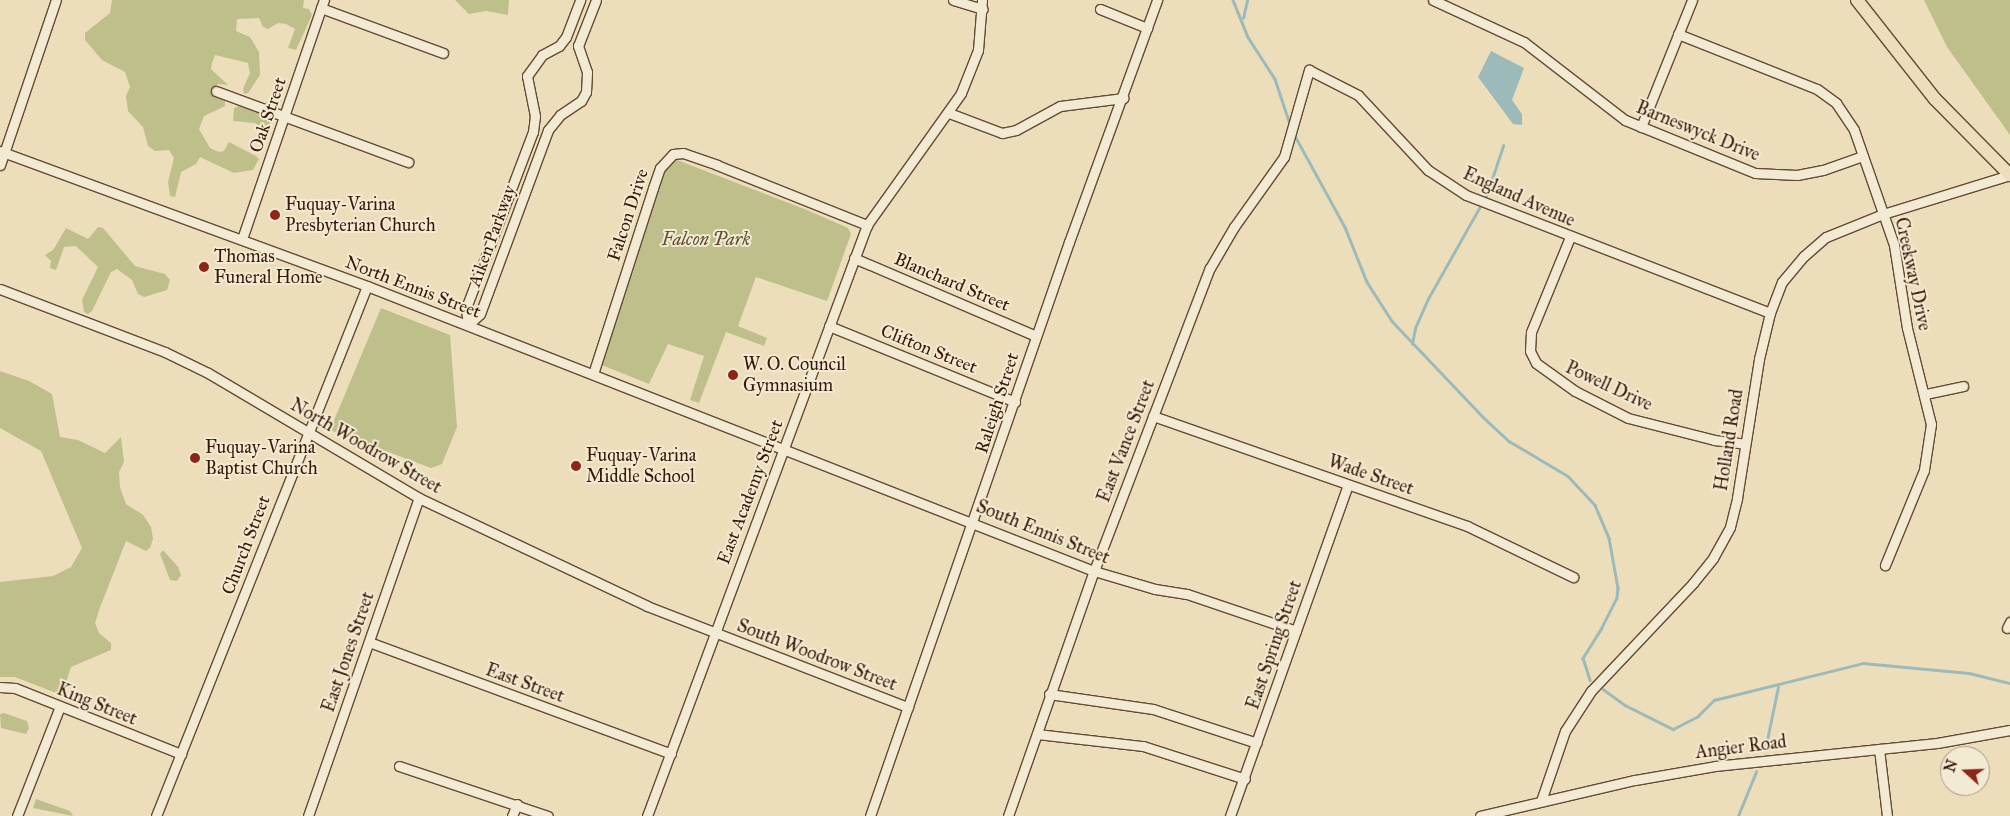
<!DOCTYPE html>
<style>
body{margin:0}
#map{position:relative;width:2010px;height:816px;overflow:hidden;background:#eddebb;font-family:"IM FELL Great Primer",serif}
div>[style]{position:absolute}
.green>*{inset:0;background:#bfbf8c}
.water>*{inset:0;background:#9dbaba}
.stream>*{height:2.5px;margin:-1.25px;padding:0 1.25px;transform-origin:1.25px;border-radius:1.25px;background:#9dbaba}
.roads{filter:drop-shadow(1px 0 #644a32) drop-shadow(-1px 0 #644a32) drop-shadow(0 1px #644a32) drop-shadow(0 -1px #644a32)}
.minor>*{height:9px;margin:-4.5px;padding:0 4.5px;transform-origin:4.5px;border-radius:4.5px;background:#f3ead3}
.highway>*{height:12px;margin:-6px;padding:0 6px;transform-origin:6px;border-radius:6px;background:#eddebb}
.dots>*{width:14px;height:14px;translate:-50% -50%;box-sizing:border-box;border:2px solid #f3ead3;border-radius:50%}
span{translate:-50% -50%;white-space:nowrap;text-align:center;line-height:1.15;-webkit-text-stroke:4px #f3ead3;paint-order:stroke}
.street-label{font-size:18px;color:#371804}
.poi-label{font-size:18px;color:#371804}
.left{translate:0 -50%;text-align:left}
.park-label{font-size:18px;color:#604a2d;font-style:italic}
.north{position:absolute;left:1940px;top:746px;width:50px;height:50px;box-sizing:border-box;background:#f3ead3;border:1px solid #a89680;border-radius:50%;rotate:290deg;font-size:14px;font-weight:700;line-height:20px;text-align:center;color:#371804}
.north::after{content:'';display:block;margin:auto;width:18px;height:22px;background:#8f2418;clip-path:polygon(50% 0,100% 100%,50% 72%,0 100%)}
</style>
<div id="map">
<div class="green">
<div style="clip-path:polygon(112px 0,304px 0,303px 8px,309px 9px,312px 15px,296px 50px,288px 48px,295px 29px,286px 24px,278px 23px,268px 29px,263px 27px,259px 18px,237px 19px,236px 31px,250px 37px,259px 52px,260px 75px,248px 93px,244px 94px,243px 89px,250px 73px,248px 63px,215px 55px,212px 63px,211px 69px,228px 85px,218px 84px,212px 92px,225px 101px,225px 106px,204px 116px,199px 129px,210px 148px,219px 152px,224px 151px,229px 142px,256px 156px,259px 159px,253px 170px,234px 173px,200px 157px,196px 164px,181px 172px,175px 197px,170px 196px,168px 182px,174px 158px,169px 150px,155px 151px,148px 146px,143px 127px,128px 111px,126px 96px,130px 87px,125px 72px,102px 60px,85px 40px,85px 33px,110px 13px)"></div>
<div style="clip-path:polygon(455px 0,509px 0,508px 15px,486px 11px,469px 14px)"></div>
<div style="clip-path:polygon(1924px 0,2010px 0,2010px 135px,1947px 47px)"></div>
<div style="clip-path:polygon(239px 106px,271px 117px,270px 129px,266px 131px,255px 123px,233px 121px,234px 108px)"></div>
<div style="clip-path:polygon(677px 160px,807px 210px,848px 228px,851px 234px,827px 301px,756px 277px,738px 326px,767px 338px,764px 346px,726px 332px,699px 403px,690px 400px,704px 356px,668px 344px,649px 384px,602px 365px,657px 191px,667px 166px)"></div>
<div style="clip-path:polygon(98px 227px,103px 228px,135px 266px,165px 274px,170px 280px,167px 290px,144px 297px,138px 294px,132px 280px,117px 269px,111px 272px,92px 311px,88px 314px,84px 312px,82px 300px,98px 267px,76px 246px,64px 247px,56px 270px,50px 268px,51px 261px,45px 255px,53px 250px,66px 228px,88px 239px)"></div>
<div style="clip-path:polygon(381px 308px,450px 335px,457px 427px,442px 464px,431px 468px,330px 430px)"></div>
<div style="clip-path:polygon(0 371px,29px 381px,52px 394px,60px 437px,78px 440px,105px 453px,121px 437px,124px 462px,119px 472px,120px 487px,126px 504px,143px 515px,151px 527px,153px 539px,150px 548px,146px 551px,126px 541px,99px 610px,95px 623px,99px 633px,111px 643px,111px 650px,71px 667px,63px 692px,56px 693px,15px 677px,0 677px,0 582px,53px 576px,71px 567px,82px 548px,41px 451px,0 428px)"></div>
<div style="clip-path:polygon(163px 550px,178px 567px,181px 575px,177px 581px,170px 580px,160px 554px)"></div>
<div style="clip-path:polygon(4px 713px,27px 721px,29px 728px,26px 734px,1px 728px,0 714px)"></div>
<div style="clip-path:polygon(36px 799px,70px 811px,73px 816px,33px 808px)"></div>
</div>
<div class="water">
<div style="clip-path:polygon(1491px 51px,1524px 68px,1512px 100px,1522px 114px,1522px 125px,1513px 124px,1478px 77px)"></div>
</div>
<div class="stream">
<div style="left:1233px;top:0;width:40px;rotate:68deg"></div>
<div style="left:1248px;top:37px;width:50px;rotate:57.3deg"></div>
<div style="left:1275px;top:79px;width:47px;rotate:71.6deg"></div>
<div style="left:1243px;top:18px;width:18px;rotate:-77deg"></div>
<div style="left:1294px;top:134px;width:106px;rotate:61.3deg"></div>
<div style="left:1345px;top:227px;width:59px;rotate:68.2deg"></div>
<div style="left:1367px;top:282px;width:46px;rotate:57.3deg"></div>
<div style="left:1392px;top:321px;width:131px;rotate:46.5deg"></div>
<div style="left:1482px;top:416px;width:37px;rotate:43deg"></div>
<div style="left:1509px;top:441px;width:69px;rotate:30.7deg"></div>
<div style="left:1568px;top:476px;width:40px;rotate:47deg"></div>
<div style="left:1595px;top:505px;width:36px;rotate:67deg"></div>
<div style="left:1609px;top:538px;width:51px;rotate:79.8deg"></div>
<div style="left:1618px;top:588px;width:10px;rotate:96deg"></div>
<div style="left:1617px;top:598px;width:34px;rotate:117deg"></div>
<div style="left:1602px;top:628px;width:36px;rotate:122deg"></div>
<div style="left:1583px;top:658px;width:23px;rotate:72deg"></div>
<div style="left:1412px;top:344px;width:16px;rotate:-79deg"></div>
<div style="left:1415px;top:328px;width:34px;rotate:-66deg"></div>
<div style="left:1429px;top:297px;width:118px;rotate:-60.6deg"></div>
<div style="left:1487px;top:194px;width:51px;rotate:-71.6deg"></div>
<div style="left:1603px;top:689px;width:27px;rotate:36deg"></div>
<div style="left:1625px;top:705px;width:54px;rotate:26.6deg"></div>
<div style="left:1673px;top:729px;width:28px;rotate:-27deg"></div>
<div style="left:1698px;top:716px;width:23px;rotate:-45deg"></div>
<div style="left:1714px;top:700px;width:154px;rotate:-13.9deg"></div>
<div style="left:1863px;top:663px;width:106px;rotate:5.4deg"></div>
<div style="left:1969px;top:673px;width:42px;rotate:13.7deg"></div>
<div style="left:1766px;top:745px;width:59px;rotate:-78.3deg"></div>
<div style="left:1738px;top:816px;width:48px;rotate:-67.8deg"></div>
</div>
<div class="roads">
<div class="minor">
<div style="left:953px;top:0;width:31px;rotate:17deg"></div>
<div style="left:1433px;top:0;width:100px;rotate:24.8deg"></div>
<div style="left:1524px;top:42px;width:128px;rotate:37.7deg"></div>
<div style="left:1625px;top:120px;width:140px;rotate:22.2deg"></div>
<div style="left:1755px;top:173px;width:42px;rotate:2.7deg"></div>
<div style="left:1797px;top:175px;width:26px;rotate:-11deg"></div>
<div style="left:1823px;top:170px;width:42px;rotate:-19.3deg"></div>
<div style="left:321px;top:8px;width:130px;rotate:20.2deg"></div>
<div style="left:1100px;top:9px;width:51px;rotate:22deg"></div>
<div style="left:1678px;top:34px;width:149px;rotate:21.6deg"></div>
<div style="left:1817px;top:89px;width:24px;rotate:36deg"></div>
<div style="left:1836px;top:103px;width:32px;rotate:56deg"></div>
<div style="left:1854px;top:130px;width:122px;rotate:70.8deg"></div>
<div style="left:1894px;top:245px;width:84px;rotate:81.1deg"></div>
<div style="left:1907px;top:328px;width:99px;rotate:76deg"></div>
<div style="left:1931px;top:424px;width:47px;rotate:98.7deg"></div>
<div style="left:1924px;top:470px;width:103px;rotate:112.3deg"></div>
<div style="left:216px;top:91px;width:205px;rotate:20.3deg"></div>
<div style="left:949px;top:113px;width:57px;rotate:20.7deg"></div>
<div style="left:1002px;top:133px;width:14px;rotate:-12deg"></div>
<div style="left:1016px;top:130px;width:50px;rotate:-28.6deg"></div>
<div style="left:1060px;top:106px;width:64px;rotate:-7.2deg"></div>
<div style="left:1641px;top:127px;width:137px;rotate:-68.1deg"></div>
<div style="left:0;top:151px;width:391px;rotate:20.2deg"></div>
<div style="left:367px;top:286px;width:781px;rotate:21.41deg"></div>
<div style="left:1094px;top:571px;width:64px;rotate:16.4deg"></div>
<div style="left:1155px;top:589px;width:32px;rotate:9deg"></div>
<div style="left:1187px;top:594px;width:115px;rotate:18.7deg"></div>
<div style="left:0;top:165px;width:174px;rotate:-71.3deg"></div>
<div style="left:1570px;top:237px;width:103px;rotate:112.3deg"></div>
<div style="left:1531px;top:332px;width:19px;rotate:93deg"></div>
<div style="left:1530px;top:351px;width:13px;rotate:63deg"></div>
<div style="left:1536px;top:363px;width:48px;rotate:35.7deg"></div>
<div style="left:1575px;top:391px;width:59px;rotate:27deg"></div>
<div style="left:1628px;top:418px;width:89px;rotate:14.3deg"></div>
<div style="left:1714px;top:440px;width:31px;rotate:7deg"></div>
<div style="left:242px;top:239px;width:253px;rotate:-71.1deg"></div>
<div style="left:854px;top:258px;width:198px;rotate:23.2deg"></div>
<div style="left:0;top:289px;width:177px;rotate:20.9deg"></div>
<div style="left:165px;top:352px;width:48px;rotate:26deg"></div>
<div style="left:208px;top:373px;width:245px;rotate:30.6deg"></div>
<div style="left:419px;top:498px;width:252px;rotate:25.3deg"></div>
<div style="left:647px;top:606px;width:280px;rotate:21.2deg"></div>
<div style="left:468px;top:325px;width:16px;rotate:-43deg"></div>
<div style="left:480px;top:314px;width:196px;rotate:-69.7deg"></div>
<div style="left:548px;top:130px;width:19px;rotate:-51deg"></div>
<div style="left:560px;top:115px;width:25px;rotate:-34deg"></div>
<div style="left:581px;top:101px;width:10px;rotate:-61deg"></div>
<div style="left:586px;top:92px;width:20px;rotate:-87deg"></div>
<div style="left:587px;top:72px;width:28px;rotate:-109deg"></div>
<div style="left:578px;top:46px;width:49px;rotate:-68.6deg"></div>
<div style="left:468px;top:325px;width:17px;rotate:-97deg"></div>
<div style="left:466px;top:308px;width:188px;rotate:-69.2deg"></div>
<div style="left:533px;top:132px;width:16px;rotate:-83deg"></div>
<div style="left:535px;top:116px;width:41px;rotate:-101.3deg"></div>
<div style="left:527px;top:76px;width:26px;rotate:-54deg"></div>
<div style="left:542px;top:55px;width:19px;rotate:-28deg"></div>
<div style="left:559px;top:46px;width:11px;rotate:-52deg"></div>
<div style="left:566px;top:37px;width:40px;rotate:-69deg"></div>
<div style="left:829px;top:326px;width:201px;rotate:22.2deg"></div>
<div style="left:593px;top:374px;width:195px;rotate:-72.1deg"></div>
<div style="left:653px;top:188px;width:21px;rotate:-71deg"></div>
<div style="left:660px;top:168px;width:19px;rotate:-47deg"></div>
<div style="left:673px;top:154px;width:10px;rotate:-6deg"></div>
<div style="left:683px;top:153px;width:36px;rotate:19deg"></div>
<div style="left:717px;top:165px;width:162px;rotate:21.8deg"></div>
<div style="left:1926px;top:394px;width:38px;rotate:-12deg"></div>
<div style="left:1153px;top:416px;width:333px;rotate:19.3deg"></div>
<div style="left:1467px;top:526px;width:118px;rotate:25.7deg"></div>
<div style="left:2007px;top:628px;width:7px;rotate:-63deg"></div>
<div style="left:369px;top:642px;width:322px;rotate:20.3deg"></div>
<div style="left:0;top:687px;width:15px;rotate:4deg"></div>
<div style="left:15px;top:688px;width:179px;rotate:21.7deg"></div>
<div style="left:1049px;top:694px;width:105px;rotate:8.2deg"></div>
<div style="left:1153px;top:709px;width:109px;rotate:18.1deg"></div>
<div style="left:1037px;top:734px;width:107px;rotate:6.5deg"></div>
<div style="left:1143px;top:746px;width:107px;rotate:17.9deg"></div>
<div style="left:1879px;top:749px;width:67px;rotate:83.2deg"></div>
<div style="left:399px;top:766px;width:157px;rotate:18.6deg"></div>
<div style="left:1541px;top:801px;width:74px;rotate:-71.1deg"></div>
<div style="left:1565px;top:731px;width:48px;rotate:-57deg"></div>
<div style="left:1591px;top:691px;width:149px;rotate:-46.6deg"></div>
<div style="left:1693px;top:583px;width:32px;rotate:-51deg"></div>
<div style="left:1713px;top:558px;width:35px;rotate:-61deg"></div>
<div style="left:1730px;top:527px;width:30px;rotate:-76deg"></div>
<div style="left:1737px;top:498px;width:141px;rotate:-81deg"></div>
<div style="left:1759px;top:359px;width:47px;rotate:-76.6deg"></div>
<div style="left:1770px;top:313px;width:33px;rotate:-69deg"></div>
<div style="left:1782px;top:282px;width:34px;rotate:-50deg"></div>
<div style="left:1804px;top:256px;width:29px;rotate:-41deg"></div>
<div style="left:1826px;top:237px;width:61px;rotate:-22deg"></div>
<div style="left:1883px;top:214px;width:133px;rotate:-17.1deg"></div>
<div style="left:17px;top:816px;width:118px;rotate:-68.6deg"></div>
<div style="left:156px;top:816px;width:570px;rotate:-68.29deg"></div>
<div style="left:308px;top:816px;width:337px;rotate:-70.8deg"></div>
<div style="left:512px;top:816px;width:13px;rotate:-67deg"></div>
<div style="left:647px;top:816px;width:631px;rotate:-69.58deg"></div>
<div style="left:867px;top:225px;width:162px;rotate:-54.5deg"></div>
<div style="left:961px;top:93px;width:46px;rotate:-68.4deg"></div>
<div style="left:978px;top:50px;width:50px;rotate:-85.4deg"></div>
<div style="left:870px;top:816px;width:608px;rotate:-70.88deg"></div>
<div style="left:1069px;top:242px;width:258px;rotate:-70deg"></div>
<div style="left:1008px;top:816px;width:260px;rotate:-70.7deg"></div>
<div style="left:1094px;top:571px;width:324px;rotate:-69.1deg"></div>
<div style="left:1210px;top:268px;width:48px;rotate:-59.7deg"></div>
<div style="left:1234px;top:227px;width:86px;rotate:-54.5deg"></div>
<div style="left:1284px;top:157px;width:91px;rotate:-74deg"></div>
<div style="left:1309px;top:70px;width:55px;rotate:27deg"></div>
<div style="left:1358px;top:95px;width:103px;rotate:47deg"></div>
<div style="left:1428px;top:170px;width:45px;rotate:33.3deg"></div>
<div style="left:1466px;top:195px;width:326px;rotate:21.2deg"></div>
<div style="left:1230px;top:816px;width:351px;rotate:-70.4deg"></div>
<div style="left:1480px;top:816px;width:159px;rotate:-13.1deg"></div>
<div style="left:1635px;top:780px;width:81px;rotate:-9.9deg"></div>
<div style="left:1715px;top:766px;width:223px;rotate:-5.9deg"></div>
<div style="left:1937px;top:743px;width:74px;rotate:-10.1deg"></div>
</div>
<div class="highway">
<div style="left:1857px;top:0;width:126px;rotate:51.8deg"></div>
<div style="left:1935px;top:99px;width:107px;rotate:45.4deg"></div>
</div>
</div>
<div class="dots">
<div style="left:275px;top:215px;background:#8f2418"></div>
<div style="left:204px;top:267px;background:#8f2418"></div>
<div style="left:733px;top:375px;background:#8f2418"></div>
<div style="left:195px;top:458px;background:#8f2418"></div>
<div style="left:576px;top:466px;background:#8f2418"></div>
</div>
<div class="street-label">
<span style="left:268px;top:115px;rotate:-71deg">Oak Street</span>
<span style="left:1698px;top:131px;rotate:22deg">Barneswyck Drive</span>
<span style="left:1519px;top:197px;rotate:24deg">England Avenue</span>
<span style="left:628px;top:215px;rotate:-72deg">Falcon Drive</span>
<span style="left:492px;top:236px;rotate:-70deg">Aiken Parkway</span>
<span style="left:1913px;top:274px;rotate:78deg">Creekway Drive</span>
<span style="left:952px;top:282px;rotate:23deg">Blanchard Street</span>
<span style="left:413px;top:287px;rotate:21deg">North Ennis Street</span>
<span style="left:929px;top:349px;rotate:22deg">Clifton Street</span>
<span style="left:1609px;top:386px;rotate:25deg">Powell Drive</span>
<span style="left:997px;top:403px;rotate:-72deg">Raleigh Street</span>
<span style="left:1729px;top:440px;rotate:-81deg">Holland Road</span>
<span style="left:1126px;top:441px;rotate:-69deg">East Vance Street</span>
<span style="left:366px;top:446px;rotate:30deg">North Woodrow Street</span>
<span style="left:1371px;top:475px;rotate:19deg">Wade Street</span>
<span style="left:750px;top:492px;rotate:-69deg">East Academy Street</span>
<span style="left:1043px;top:532px;rotate:22deg">South Ennis Street</span>
<span style="left:246px;top:545px;rotate:-69deg">Church Street</span>
<span style="left:1274px;top:645px;rotate:-71deg">East Spring Street</span>
<span style="left:348px;top:652px;rotate:-71deg">East Jones Street</span>
<span style="left:817px;top:655px;rotate:21deg">South Woodrow Street</span>
<span style="left:525px;top:683px;rotate:20deg">East Street</span>
<span style="left:97px;top:704px;rotate:22deg">King Street</span>
<span style="left:1741px;top:747px;rotate:-7deg">Angier Road</span>
</div>
<div class="poi-label">
<span class="left" style="left:285px;top:215px">Fuquay-Varina<br>Presbyterian Church</span>
<span class="left" style="left:214px;top:267px">Thomas<br>Funeral Home</span>
<span class="left" style="left:743px;top:375px">W. O. Council<br>Gymnasium</span>
<span class="left" style="left:205px;top:458px">Fuquay-Varina<br>Baptist Church</span>
<span class="left" style="left:586px;top:466px">Fuquay-Varina<br>Middle School</span>
</div>
<div class="park-label">
<span style="left:706px;top:239px">Falcon Park</span>
</div>
<div class="north">N</div>
</div>
